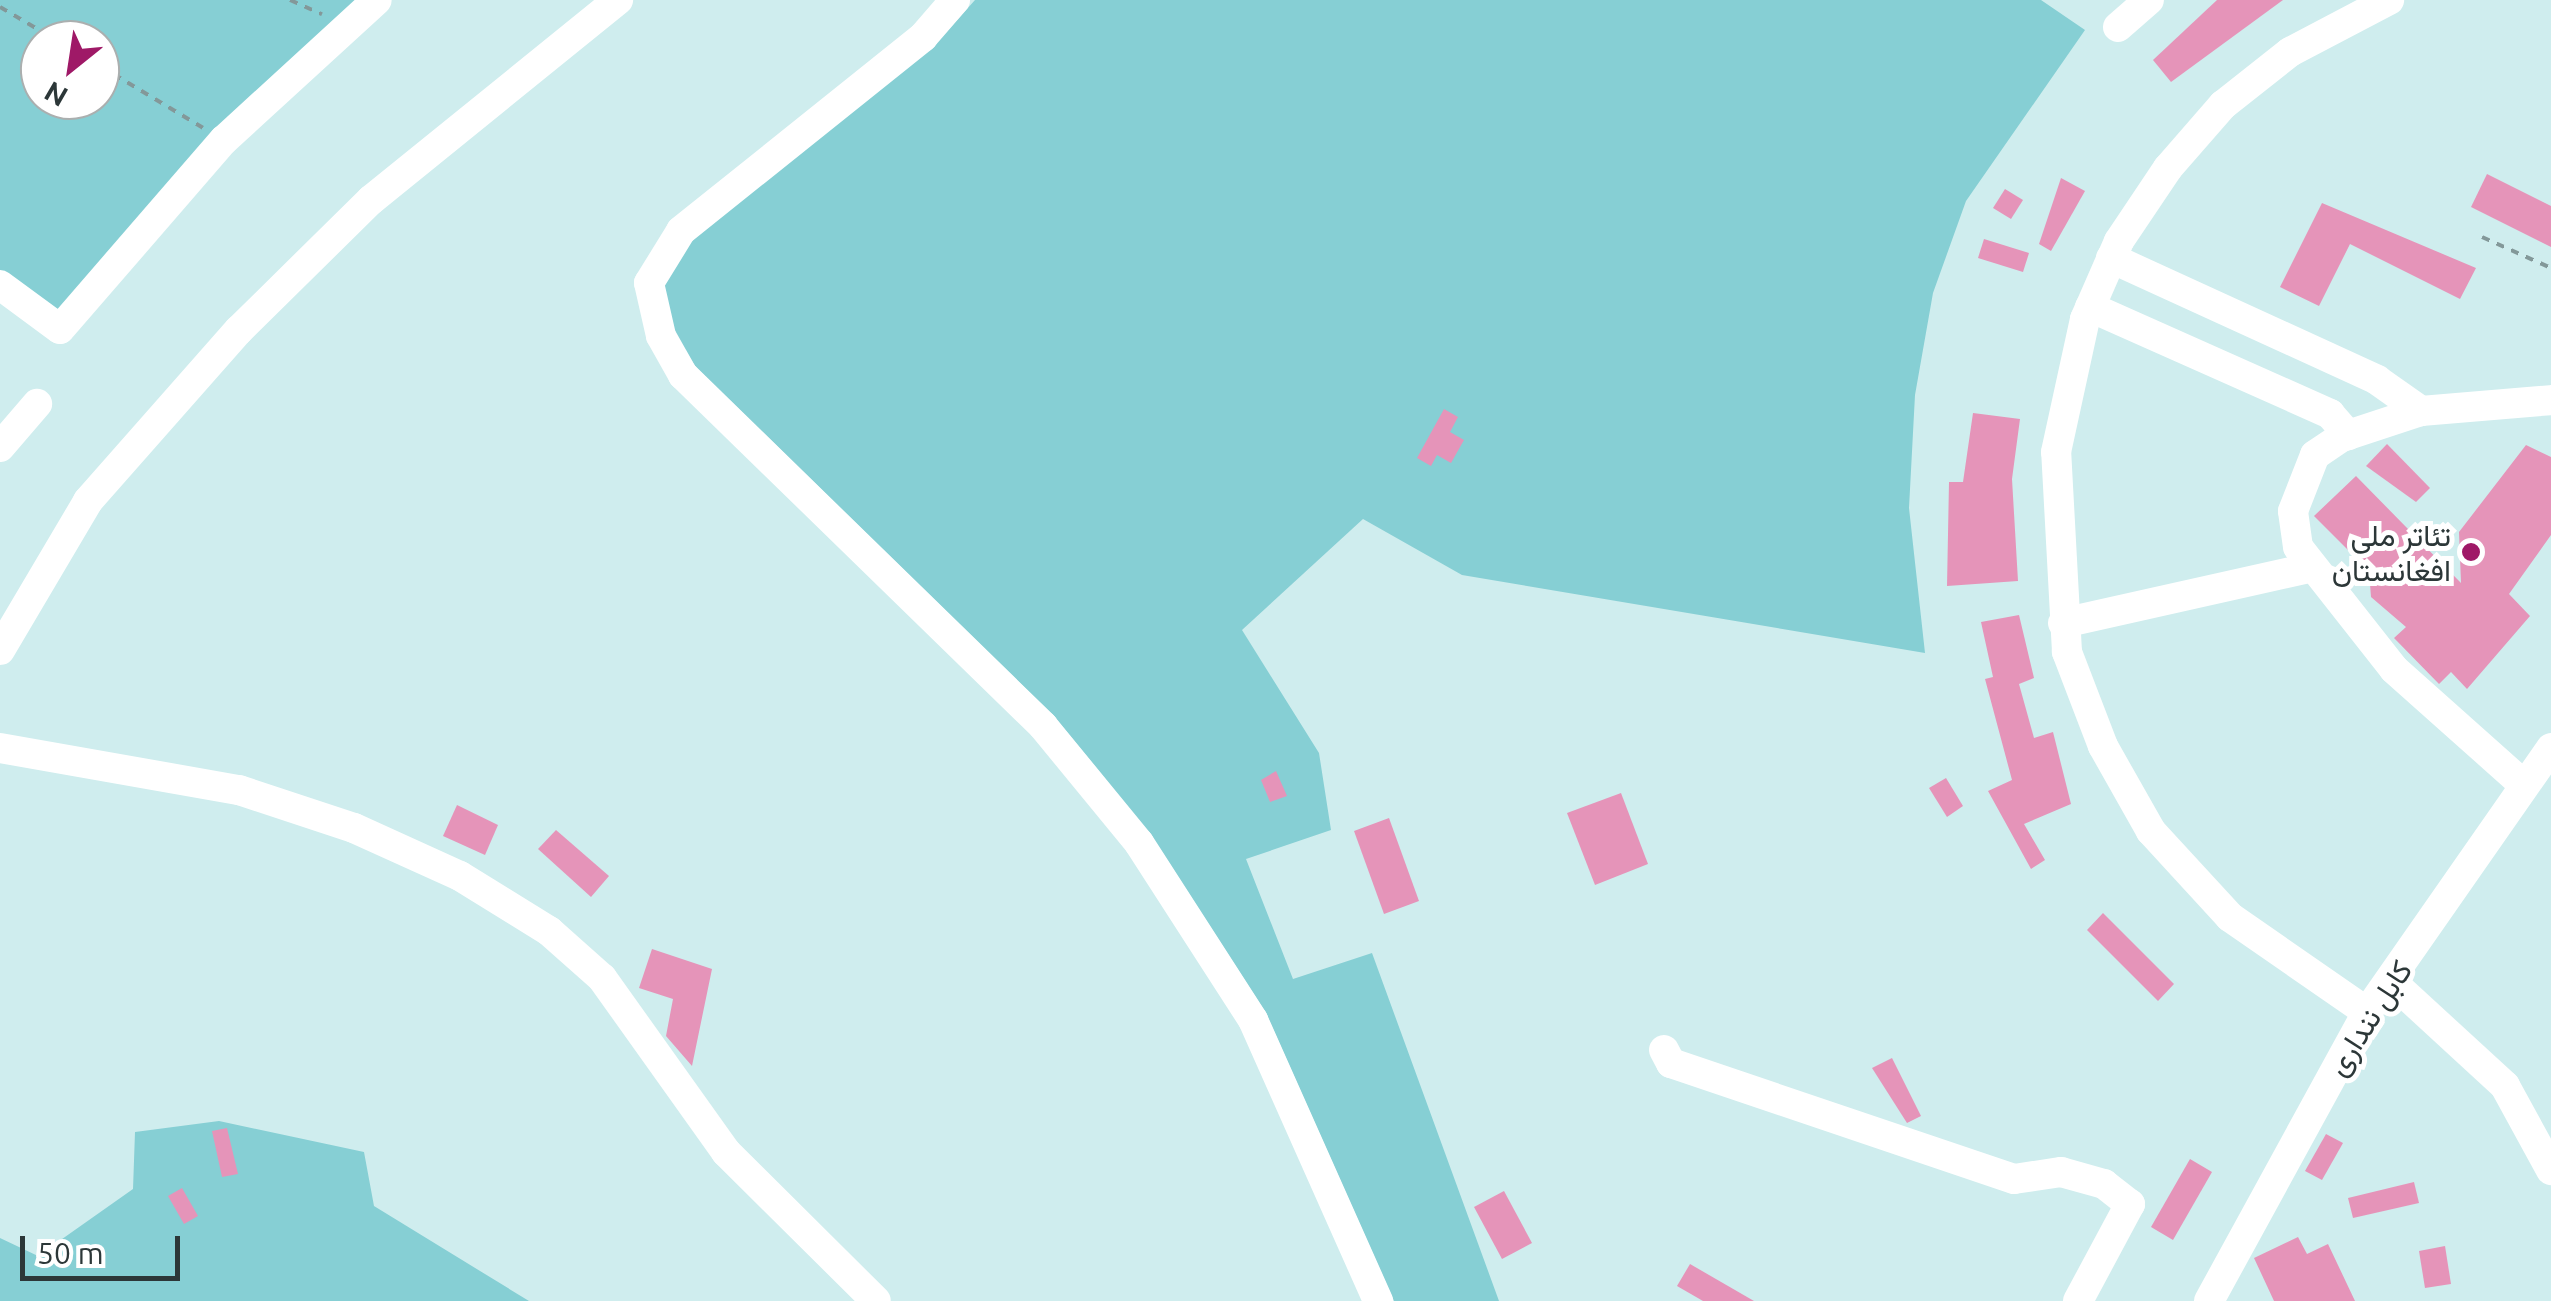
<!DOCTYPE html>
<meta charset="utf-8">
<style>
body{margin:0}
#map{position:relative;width:2551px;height:1301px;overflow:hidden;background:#cfedee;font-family:Ubuntu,Vazirmatn,sans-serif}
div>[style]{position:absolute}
.green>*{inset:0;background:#86cfd4}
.building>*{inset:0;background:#e594b9}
.path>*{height:4px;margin-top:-2px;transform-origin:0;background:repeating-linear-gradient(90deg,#839899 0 8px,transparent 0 16px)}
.minor>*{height:30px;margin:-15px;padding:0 15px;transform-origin:15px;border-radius:15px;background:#fff}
.dots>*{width:28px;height:28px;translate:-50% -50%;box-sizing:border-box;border:5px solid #fff;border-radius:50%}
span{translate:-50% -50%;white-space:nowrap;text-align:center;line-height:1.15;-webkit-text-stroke:10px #fff;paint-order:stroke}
.poi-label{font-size:30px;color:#2c3738}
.right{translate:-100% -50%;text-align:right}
.street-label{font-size:30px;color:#2c3738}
.north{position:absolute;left:20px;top:20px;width:100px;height:100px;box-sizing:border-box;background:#fff;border:2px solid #abafaf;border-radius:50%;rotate:210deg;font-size:28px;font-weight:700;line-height:40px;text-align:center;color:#2c3738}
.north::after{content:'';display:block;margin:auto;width:35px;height:45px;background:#9f1967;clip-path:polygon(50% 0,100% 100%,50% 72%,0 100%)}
.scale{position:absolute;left:20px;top:1236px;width:160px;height:45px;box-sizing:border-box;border:5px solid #2c3738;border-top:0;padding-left:12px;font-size:30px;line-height:35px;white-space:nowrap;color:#2c3738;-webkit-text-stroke:8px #fff;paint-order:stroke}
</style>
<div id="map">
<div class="green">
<div style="clip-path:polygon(evenodd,0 0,377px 0,60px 329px,0 285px,0 0,40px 40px,100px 40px,100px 100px,40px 100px,40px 40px)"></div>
<div style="clip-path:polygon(975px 0,2041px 0,2085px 30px,1966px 201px,1933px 293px,1915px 395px,1909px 508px,1925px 653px,1462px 575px,1363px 519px,1242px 630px,1319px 753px,1331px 830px,1246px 859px,1293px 979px,1372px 953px,1499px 1301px,1394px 1301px,1266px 1013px,1151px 835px,1054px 716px,695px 366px,674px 331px,664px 285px,692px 240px,933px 47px)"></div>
<div style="clip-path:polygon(219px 1121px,364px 1152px,374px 1206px,529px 1301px,0 1301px,0 1238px,38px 1256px,133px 1189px,135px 1132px)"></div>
</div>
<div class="building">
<div style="clip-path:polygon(2217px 0,2283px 0,2171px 82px,2153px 60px)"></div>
<div style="clip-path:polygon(2487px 174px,2551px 206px,2551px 247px,2471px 207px)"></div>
<div style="clip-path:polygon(2061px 178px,2085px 191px,2051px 251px,2039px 244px)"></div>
<div style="clip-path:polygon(2005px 189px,2023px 200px,2011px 219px,1993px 208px)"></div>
<div style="clip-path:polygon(2322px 203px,2476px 268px,2460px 299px,2350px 244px,2319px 306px,2280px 287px)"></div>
<div style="clip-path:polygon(1984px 239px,2029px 253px,2023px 272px,1978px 258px)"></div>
<div style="clip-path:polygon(1444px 409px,1458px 417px,1450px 432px,1464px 440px,1451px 463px,1437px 455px,1431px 466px,1417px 458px)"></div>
<div style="clip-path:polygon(1973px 413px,2020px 419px,2012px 479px,2018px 581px,1947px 586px,1949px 482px,1963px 482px)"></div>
<div style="clip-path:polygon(2387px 444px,2430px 488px,2416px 502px,2366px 466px)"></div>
<div style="clip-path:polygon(2526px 445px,2551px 457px,2551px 535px,2509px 594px,2530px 616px,2467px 689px,2451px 672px,2439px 684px,2394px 638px,2406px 627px,2371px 597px,2369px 571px,2314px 516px,2356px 476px,2461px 583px,2459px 532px)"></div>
<div style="clip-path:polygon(2019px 615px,2034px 678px,2019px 684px,2034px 738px,2053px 732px,2071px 804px,2024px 824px,2045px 860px,2031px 869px,1988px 791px,2012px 780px,1985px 679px,1993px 677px,1981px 622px)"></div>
<div style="clip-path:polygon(1276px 771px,1287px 796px,1270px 802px,1261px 780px)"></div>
<div style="clip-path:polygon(1946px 778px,1963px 806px,1947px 817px,1929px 788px)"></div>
<div style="clip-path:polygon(1621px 793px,1648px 864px,1595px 885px,1567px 813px)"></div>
<div style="clip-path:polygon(457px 805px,498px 825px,485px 855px,443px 836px)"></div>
<div style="clip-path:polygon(1389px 818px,1419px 901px,1384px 914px,1354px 831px)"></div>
<div style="clip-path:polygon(556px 830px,609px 876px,591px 897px,538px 849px)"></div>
<div style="clip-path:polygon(2103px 913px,2174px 984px,2158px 1001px,2087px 930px)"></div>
<div style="clip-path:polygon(652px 949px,712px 969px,692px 1066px,666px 1036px,673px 999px,639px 988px)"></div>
<div style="clip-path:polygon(1892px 1058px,1921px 1116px,1907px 1123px,1872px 1068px)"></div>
<div style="clip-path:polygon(227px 1128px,238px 1174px,222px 1177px,212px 1131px)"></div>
<div style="clip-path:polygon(2326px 1134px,2343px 1143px,2322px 1180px,2305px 1171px)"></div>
<div style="clip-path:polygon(2190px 1159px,2212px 1172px,2173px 1240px,2151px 1227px)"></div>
<div style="clip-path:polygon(2414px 1182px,2419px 1203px,2353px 1218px,2348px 1198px)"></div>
<div style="clip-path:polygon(182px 1188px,198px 1216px,184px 1224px,168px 1196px)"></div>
<div style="clip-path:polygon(1504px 1191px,1532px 1243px,1502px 1259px,1474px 1207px)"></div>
<div style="clip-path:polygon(2298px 1237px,2307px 1254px,2328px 1244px,2355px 1301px,2274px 1301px,2254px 1258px)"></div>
<div style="clip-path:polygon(2445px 1246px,2451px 1284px,2425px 1288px,2419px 1251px)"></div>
<div style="clip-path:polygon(1690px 1264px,1754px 1301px,1703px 1301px,1677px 1286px)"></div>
</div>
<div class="path">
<div style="left:290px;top:0;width:35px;rotate:24deg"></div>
<div style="left:0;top:7px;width:65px;rotate:30.5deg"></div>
<div style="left:100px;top:66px;width:120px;rotate:31deg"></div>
<div style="left:2482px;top:237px;width:76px;rotate:24.2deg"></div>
</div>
<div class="minor">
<div style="left:955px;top:0;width:49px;rotate:130.9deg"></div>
<div style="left:923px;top:37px;width:310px;rotate:141.3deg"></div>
<div style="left:681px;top:231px;width:61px;rotate:121.6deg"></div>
<div style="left:649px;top:283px;width:54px;rotate:77.2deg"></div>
<div style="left:661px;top:336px;width:45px;rotate:60.6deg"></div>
<div style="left:683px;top:375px;width:503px;rotate:44.27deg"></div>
<div style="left:1043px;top:726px;width:151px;rotate:50.6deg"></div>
<div style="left:1139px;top:843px;width:211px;rotate:57.2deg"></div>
<div style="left:1253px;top:1020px;width:308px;rotate:66deg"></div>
<div style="left:2118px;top:27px;width:41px;rotate:-41.1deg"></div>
<div style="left:2111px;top:258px;width:293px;rotate:24.6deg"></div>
<div style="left:2377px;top:380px;width:54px;rotate:35.2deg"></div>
<div style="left:0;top:285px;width:74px;rotate:36.3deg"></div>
<div style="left:60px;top:329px;width:250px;rotate:-49.1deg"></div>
<div style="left:224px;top:140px;width:207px;rotate:-42.5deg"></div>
<div style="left:2090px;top:307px;width:263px;rotate:24deg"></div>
<div style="left:2330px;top:414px;width:28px;rotate:49deg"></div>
<div style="left:0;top:447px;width:57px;rotate:-49.3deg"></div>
<div style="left:2063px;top:623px;width:256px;rotate:-12.6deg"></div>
<div style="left:0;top:650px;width:173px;rotate:-59.4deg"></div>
<div style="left:88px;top:501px;width:228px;rotate:-48.6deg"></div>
<div style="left:239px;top:330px;width:185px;rotate:-44.6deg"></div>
<div style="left:371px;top:200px;width:318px;rotate:-39deg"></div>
<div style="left:0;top:748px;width:243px;rotate:10deg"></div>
<div style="left:239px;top:790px;width:121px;rotate:18.3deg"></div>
<div style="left:354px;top:828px;width:116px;rotate:24.4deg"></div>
<div style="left:460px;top:876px;width:105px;rotate:31.7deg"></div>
<div style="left:549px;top:931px;width:71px;rotate:41.6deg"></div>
<div style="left:602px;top:978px;width:214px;rotate:54.5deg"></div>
<div style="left:726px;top:1152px;width:211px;rotate:44.8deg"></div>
<div style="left:2524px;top:785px;width:174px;rotate:-138.3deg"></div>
<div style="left:2394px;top:669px;width:155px;rotate:-128.2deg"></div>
<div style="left:2298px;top:547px;width:36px;rotate:-98deg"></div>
<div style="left:2293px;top:511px;width:60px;rotate:-68.6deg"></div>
<div style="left:2315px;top:455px;width:32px;rotate:-34deg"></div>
<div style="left:2342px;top:437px;width:83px;rotate:-18.2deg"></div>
<div style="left:2421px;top:411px;width:130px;rotate:-4.8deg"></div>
<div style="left:2391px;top:981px;width:155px;rotate:42.6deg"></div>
<div style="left:2505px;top:1086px;width:96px;rotate:61.3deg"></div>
<div style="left:2367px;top:1012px;width:167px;rotate:-145.3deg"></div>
<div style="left:2230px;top:917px;width:117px;rotate:-132.6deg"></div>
<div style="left:2151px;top:831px;width:98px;rotate:-119.5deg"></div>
<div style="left:2103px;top:746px;width:101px;rotate:-111deg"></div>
<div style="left:2067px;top:652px;width:200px;rotate:-93.1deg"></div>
<div style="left:2056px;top:452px;width:136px;rotate:-77.7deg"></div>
<div style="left:2085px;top:319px;width:85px;rotate:-66.4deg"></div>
<div style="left:2119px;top:241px;width:88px;rotate:-56.1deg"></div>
<div style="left:2168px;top:168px;width:84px;rotate:-48.9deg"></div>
<div style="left:2223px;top:105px;width:85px;rotate:-38.3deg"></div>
<div style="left:2290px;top:52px;width:112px;rotate:-27.7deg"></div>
<div style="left:1664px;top:1050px;width:15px;rotate:62deg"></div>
<div style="left:1671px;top:1063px;width:362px;rotate:18.7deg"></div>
<div style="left:2014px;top:1179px;width:48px;rotate:-8.5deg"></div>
<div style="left:2061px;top:1172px;width:45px;rotate:15.6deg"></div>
<div style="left:2104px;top:1184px;width:33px;rotate:38deg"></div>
<div style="left:2130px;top:1204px;width:110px;rotate:118.2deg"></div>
<div style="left:2209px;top:1301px;width:329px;rotate:-61.3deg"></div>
<div style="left:2367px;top:1012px;width:322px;rotate:-55.1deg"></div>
</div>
<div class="dots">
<div style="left:2471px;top:552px;background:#9f1967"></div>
</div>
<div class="poi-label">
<span class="right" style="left:2451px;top:552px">تئاتر ملی<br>افغانستان</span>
</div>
<div class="street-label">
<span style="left:2369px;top:1018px;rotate:-57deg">کابل ننداری</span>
</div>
<div class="north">N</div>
<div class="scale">50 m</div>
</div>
